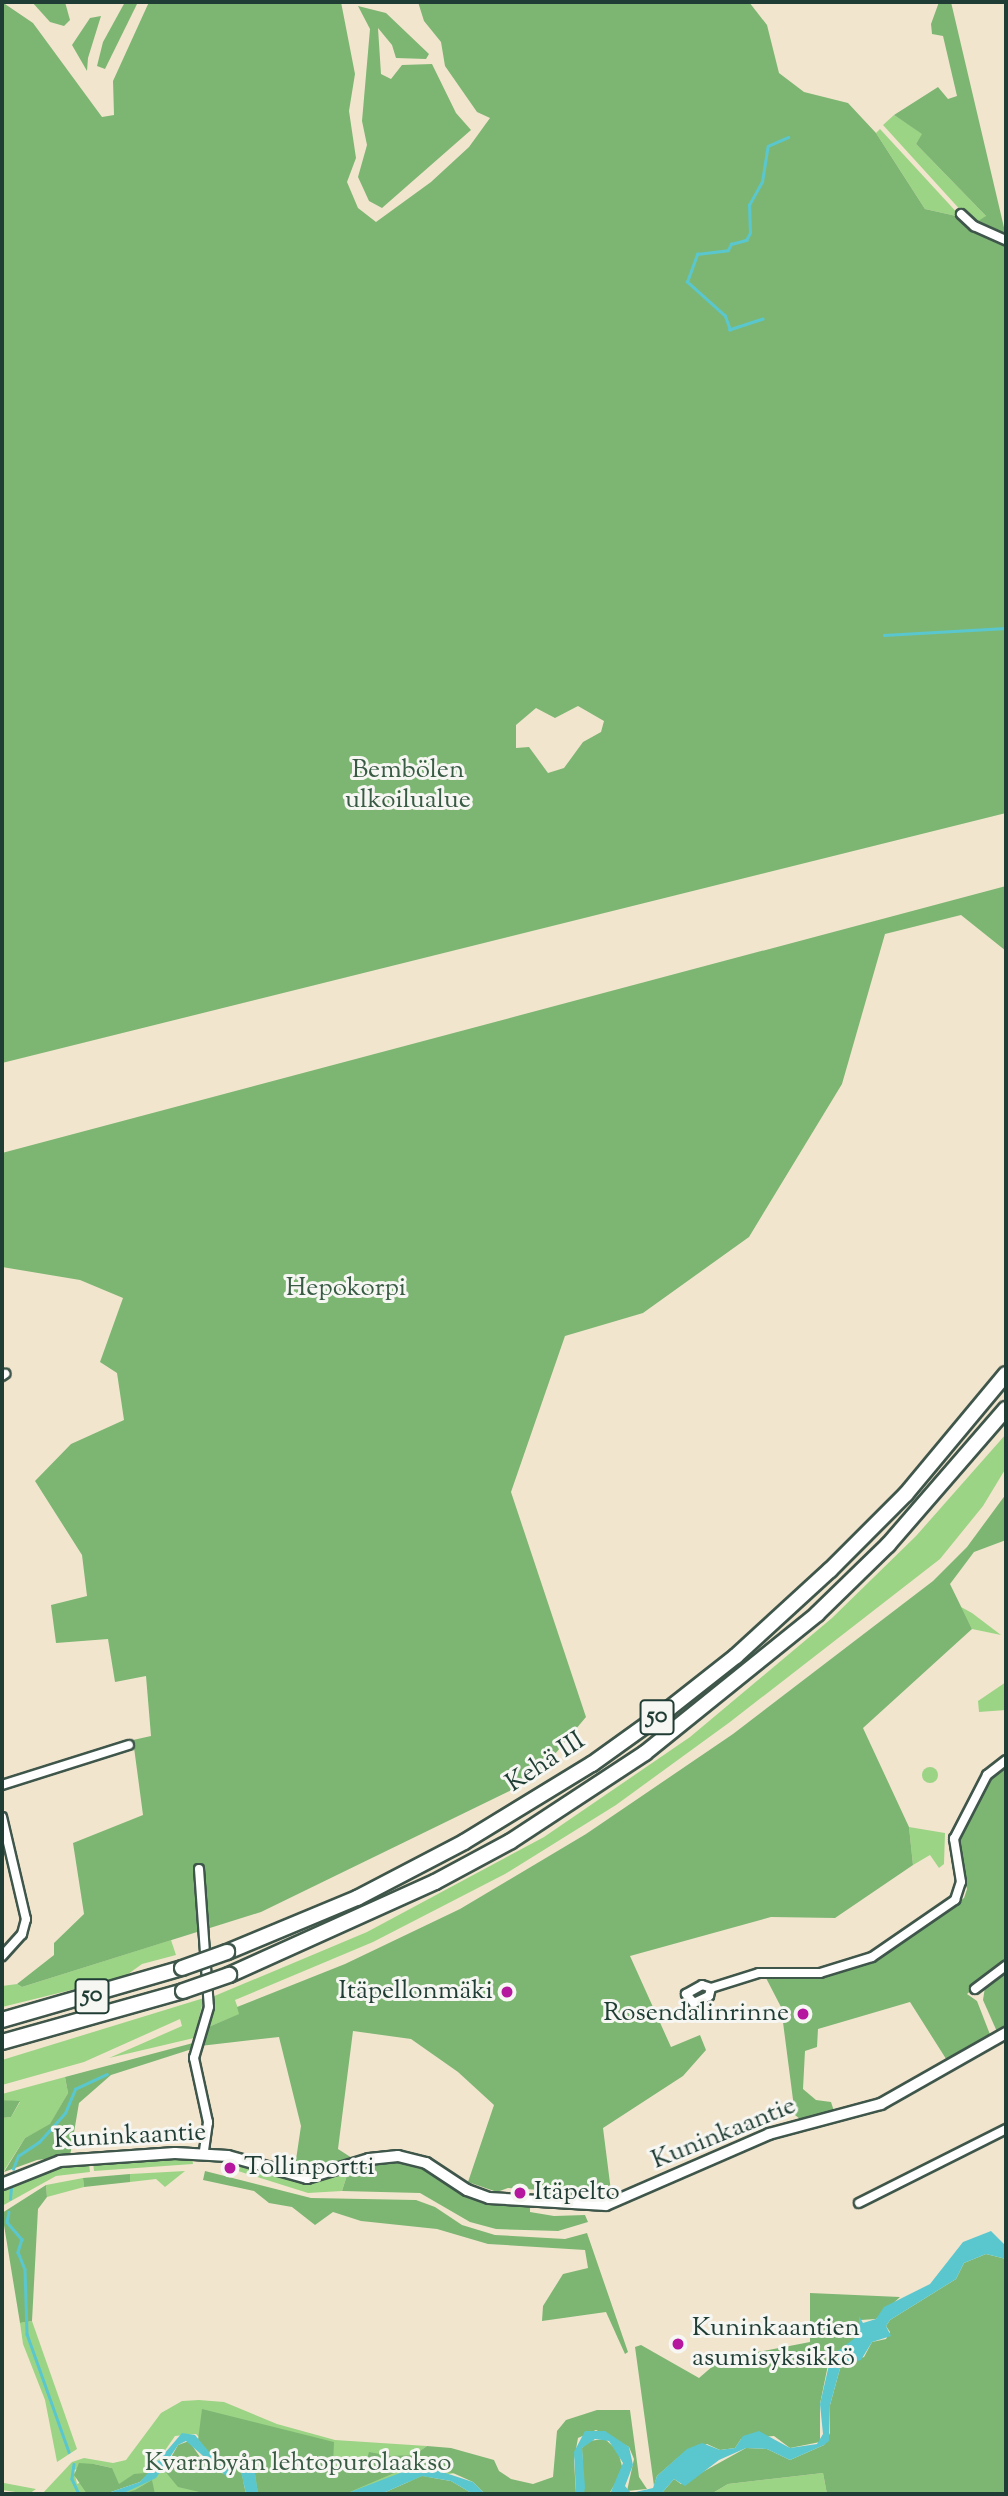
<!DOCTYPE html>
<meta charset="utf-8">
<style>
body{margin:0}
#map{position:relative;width:1008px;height:2496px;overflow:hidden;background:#f2e5ce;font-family:"Sorts Mill Goudy",serif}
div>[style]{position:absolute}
.green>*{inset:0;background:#9cd486}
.round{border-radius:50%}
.forest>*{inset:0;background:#7db673}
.water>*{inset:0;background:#5ac7ce}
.stream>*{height:2.5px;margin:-1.25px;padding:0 1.25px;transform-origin:1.25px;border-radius:1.25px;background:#5ac7ce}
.roads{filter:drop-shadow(2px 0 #3f564b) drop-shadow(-2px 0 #3f564b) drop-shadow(0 2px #3f564b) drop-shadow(0 -2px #3f564b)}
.minor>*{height:8px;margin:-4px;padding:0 4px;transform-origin:4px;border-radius:4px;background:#fff}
.secondary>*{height:10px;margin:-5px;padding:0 5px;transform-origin:5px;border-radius:5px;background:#fff}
.trunk>*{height:14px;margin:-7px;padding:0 7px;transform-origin:7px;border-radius:7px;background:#fff}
.bridges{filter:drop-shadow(2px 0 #3f564b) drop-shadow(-2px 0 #3f564b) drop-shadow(0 2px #3f564b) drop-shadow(0 -2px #3f564b)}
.trunk-bridge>*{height:14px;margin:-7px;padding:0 7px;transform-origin:7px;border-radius:7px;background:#fff}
.dots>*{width:19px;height:19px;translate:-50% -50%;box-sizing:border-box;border:4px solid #f6f6f2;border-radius:50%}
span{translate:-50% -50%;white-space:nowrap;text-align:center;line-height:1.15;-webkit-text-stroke:6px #f6f6f2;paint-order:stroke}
.shield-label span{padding:2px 5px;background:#f6f6f2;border:2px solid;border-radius:5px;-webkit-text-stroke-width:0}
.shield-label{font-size:24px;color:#1f3d34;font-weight:700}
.park-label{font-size:26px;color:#385b44}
.street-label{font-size:26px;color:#1f3d34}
.poi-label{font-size:26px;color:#1f3d34}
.right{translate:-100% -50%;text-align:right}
.left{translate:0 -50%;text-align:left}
.frame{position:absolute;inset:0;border:4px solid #1f3d34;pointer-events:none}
</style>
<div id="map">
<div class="green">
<div style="clip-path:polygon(894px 115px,923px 134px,916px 144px,987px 217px,975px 223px,964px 214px,883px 125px)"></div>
<div style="clip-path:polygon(880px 129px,961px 217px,925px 209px,876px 133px)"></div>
<div style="clip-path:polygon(1006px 1434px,1006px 1468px,983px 1506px,940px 1559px,730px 1722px,616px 1805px,505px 1874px,373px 1942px,235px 2000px,240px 2014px,206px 2028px,212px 1997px,367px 1932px,544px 1837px,690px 1737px,832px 1618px,916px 1536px)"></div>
<div style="clip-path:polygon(961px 1607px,972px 1613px,1001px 1635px,972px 1629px)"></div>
<div style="clip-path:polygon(1006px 1682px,1006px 1710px,979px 1712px,978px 1701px)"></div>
<div class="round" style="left:922px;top:1767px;width:16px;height:16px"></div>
<div style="clip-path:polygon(909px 1827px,945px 1833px,944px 1864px,939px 1868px,930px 1855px,913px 1865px)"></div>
<div style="clip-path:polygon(171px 1940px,176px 1955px,142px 1964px,124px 1977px,2px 2007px,2px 1986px,17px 1984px,22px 1987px)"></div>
<div style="clip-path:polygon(204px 1998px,194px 2038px,109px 2058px,182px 2026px,180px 2019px,84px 2062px,2px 2085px,2px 2060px)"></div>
<div style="clip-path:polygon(65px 2077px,68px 2093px,50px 2125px,25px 2138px,2px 2174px,2px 2118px,11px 2117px,20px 2102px,2px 2100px,2px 2094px)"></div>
<div style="clip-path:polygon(172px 2157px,192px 2157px,193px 2164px,94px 2171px,93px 2163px)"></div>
<div style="clip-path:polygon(89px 2163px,90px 2172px,56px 2176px,2px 2206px,2px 2188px,60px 2165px)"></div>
<div style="clip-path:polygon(238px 2165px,310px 2183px,348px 2172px,342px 2191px,308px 2193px,238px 2171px)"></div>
<div style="clip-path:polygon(185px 2171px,165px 2187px,156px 2179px,130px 2182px,130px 2174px)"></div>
<div style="clip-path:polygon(83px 2178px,84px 2187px,47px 2197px,46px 2185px)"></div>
<div style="clip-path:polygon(32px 2321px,77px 2449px,57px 2462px,45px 2400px,23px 2344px,20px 2323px)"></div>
<div style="clip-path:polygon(evenodd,199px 2400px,224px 2402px,277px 2424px,335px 2440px,427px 2446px,414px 2455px,401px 2456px,455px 2473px,344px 2494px,254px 2494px,196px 2434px,175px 2436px,148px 2475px,105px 2494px,42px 2494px,72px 2462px,84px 2458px,113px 2463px,126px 2460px,161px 2413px,182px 2401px,199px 2400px,94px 2464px,112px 2468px,77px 2484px,74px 2470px,94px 2464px)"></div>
<div style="clip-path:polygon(164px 2470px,249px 2494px,122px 2494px)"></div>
<div style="clip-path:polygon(823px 2473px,827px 2494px,711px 2494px,728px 2484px)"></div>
<div style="clip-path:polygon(2px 2480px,4px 2483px,36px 2489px,29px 2494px,2px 2490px)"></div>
</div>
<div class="forest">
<div style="clip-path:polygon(evenodd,2px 2px,33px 23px,102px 117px,114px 115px,113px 81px,149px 2px,341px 2px,355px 74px,349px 111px,356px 158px,347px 182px,358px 208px,376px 222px,431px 182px,469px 147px,490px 118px,477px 112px,445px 66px,441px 42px,424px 21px,418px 2px,749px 2px,767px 25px,779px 73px,804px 92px,848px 103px,876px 133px,925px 209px,961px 217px,1006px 243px,1006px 813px,2px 1063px,2px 2px,578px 706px,604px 721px,601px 732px,583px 742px,564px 768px,548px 773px,529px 747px,516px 748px,516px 725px,536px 708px,555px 718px,578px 706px)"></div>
<div style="clip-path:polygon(32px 2px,65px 2px,70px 20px,64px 26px,50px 22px)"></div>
<div style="clip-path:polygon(125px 2px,138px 2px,105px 69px,97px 66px,103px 42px)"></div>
<div style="clip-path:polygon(939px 2px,951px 2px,1006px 236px,975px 223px,986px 216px,916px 144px,922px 134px,894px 115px,938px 87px,948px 99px,957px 96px,943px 36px,932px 34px,931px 24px)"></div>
<div style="clip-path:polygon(358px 6px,386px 13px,429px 54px,426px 59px,396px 58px,392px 45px,378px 28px,381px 74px,391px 79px,402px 65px,432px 64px,456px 113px,471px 130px,382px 208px,369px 201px,358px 177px,367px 145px,362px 121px,370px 29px)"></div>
<div style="clip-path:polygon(101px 16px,88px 58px,87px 71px,72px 45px,90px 18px)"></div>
<div style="clip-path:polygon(1006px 886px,1006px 951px,961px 915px,885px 934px,842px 1084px,749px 1237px,643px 1313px,565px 1336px,511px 1492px,586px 1717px,534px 1779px,261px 1912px,22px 1987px,17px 1984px,54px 1955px,54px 1943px,84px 1914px,73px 1843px,143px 1815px,133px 1740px,151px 1736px,146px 1676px,115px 1682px,108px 1639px,56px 1643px,51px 1605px,87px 1596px,82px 1555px,35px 1481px,71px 1444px,124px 1420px,117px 1373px,100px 1362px,123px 1298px,80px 1280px,2px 1267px,2px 1153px)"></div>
<div style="clip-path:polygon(1006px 1494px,1006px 1540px,974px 1552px,950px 1584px,972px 1629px,863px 1728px,909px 1827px,913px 1865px,835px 1918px,771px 1917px,630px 1956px,671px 2047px,700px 2035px,706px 2050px,683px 2076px,603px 2128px,612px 2199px,565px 2199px,541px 2195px,541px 2190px,508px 2188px,497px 2192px,468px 2182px,494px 2105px,458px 2072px,411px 2039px,353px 2031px,338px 2149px,352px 2158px,317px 2170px,294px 2173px,301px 2126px,279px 2037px,200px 2046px,206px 2028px,239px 2014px,237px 2007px,345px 1964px,460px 1909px,586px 1834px,733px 1734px,933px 1581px,967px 1547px)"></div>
<div style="clip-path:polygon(1006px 1765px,1006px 1961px,967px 1994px,977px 2001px,991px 2037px,948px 2062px,910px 2002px,818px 2029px,817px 2047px,805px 2051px,803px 2089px,816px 2100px,831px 2102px,834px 2111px,800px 2119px,795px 2115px,781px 2007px,766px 1978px,817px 1978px,875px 1961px,964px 1898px,967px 1889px,957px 1853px,958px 1839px,987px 1784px)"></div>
<div style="clip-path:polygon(1006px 1969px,1006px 2028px,998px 2034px,983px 2000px,985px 1987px)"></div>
<div style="clip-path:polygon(193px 2043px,192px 2049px,111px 2075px,79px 2103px,70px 2156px,37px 2160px,4px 2172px,25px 2138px,50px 2124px,68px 2093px,65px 2077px)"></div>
<div style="clip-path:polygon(2px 2100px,20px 2101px,11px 2117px,2px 2118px)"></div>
<div style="clip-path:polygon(397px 2162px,434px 2173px,477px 2199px,530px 2207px,530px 2212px,554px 2216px,585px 2215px,588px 2222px,558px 2231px,496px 2229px,470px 2222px,420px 2193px,342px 2191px,348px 2172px,375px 2163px)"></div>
<div style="clip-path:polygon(205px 2171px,311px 2198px,416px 2200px,435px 2207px,462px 2225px,495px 2235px,565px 2239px,587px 2233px,628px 2352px,625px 2354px,606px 2312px,542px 2321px,543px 2306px,563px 2274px,588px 2268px,585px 2250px,488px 2244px,437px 2229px,361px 2221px,333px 2212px,315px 2225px,292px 2207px,269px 2203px,254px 2191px,203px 2180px)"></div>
<div style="clip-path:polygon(130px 2174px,130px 2182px,84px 2187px,83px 2178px)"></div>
<div style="clip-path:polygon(46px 2185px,47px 2197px,38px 2209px,32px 2321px,20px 2323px,2px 2213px)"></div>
<div style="clip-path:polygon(986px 2254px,1006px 2259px,1006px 2494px,827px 2494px,823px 2473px,728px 2484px,711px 2494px,661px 2494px,674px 2479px,681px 2484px,746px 2448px,767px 2449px,790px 2460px,824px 2445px,830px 2433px,830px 2405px,841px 2365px,864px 2357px,872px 2342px,886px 2339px,890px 2332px,886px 2326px,890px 2320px,956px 2279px,964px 2263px)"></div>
<div style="clip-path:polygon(810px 2293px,900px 2297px,876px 2319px,861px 2320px,859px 2335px,828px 2365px,820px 2404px,820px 2442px,790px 2448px,774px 2436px,741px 2439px,735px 2448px,720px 2450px,707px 2444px,681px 2455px,657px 2476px,654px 2486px,635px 2347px,641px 2345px,699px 2378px,721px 2359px,810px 2342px)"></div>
<div style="clip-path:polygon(202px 2409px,334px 2442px,333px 2467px,344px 2468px,347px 2461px,365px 2466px,369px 2452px,391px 2456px,414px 2455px,427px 2446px,451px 2448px,494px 2460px,499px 2471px,511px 2479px,533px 2484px,553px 2477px,557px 2431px,566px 2420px,597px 2410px,630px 2410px,639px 2477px,647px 2489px,627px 2491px,634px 2459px,629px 2447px,596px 2430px,578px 2438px,574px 2460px,576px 2494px,485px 2494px,473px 2482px,453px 2473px,406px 2468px,345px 2494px,258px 2494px,255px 2474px,236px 2458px,225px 2466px,216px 2463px,198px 2440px)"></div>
<div style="clip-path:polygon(605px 2439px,618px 2451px,623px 2470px,609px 2494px,584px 2494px,582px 2448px,588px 2441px)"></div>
<div style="clip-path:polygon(189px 2441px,200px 2457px,221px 2473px,233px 2475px,236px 2467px,241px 2471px,246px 2494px,208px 2494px,178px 2487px,164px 2470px,178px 2445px)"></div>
<div style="clip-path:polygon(154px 2462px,160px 2462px,140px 2482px,105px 2494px,87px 2494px,74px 2475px,79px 2463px,94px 2464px,112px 2468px,119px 2484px,134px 2474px,145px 2473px)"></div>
<div style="clip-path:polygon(422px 2476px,451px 2481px,473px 2494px,381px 2494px)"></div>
<div style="clip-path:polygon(152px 2480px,155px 2494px,122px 2494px,135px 2490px)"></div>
</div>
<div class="water">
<div style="clip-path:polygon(991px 2231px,1006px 2246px,1006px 2259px,986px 2254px,964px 2263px,956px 2279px,890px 2320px,886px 2326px,891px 2336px,872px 2342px,861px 2360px,841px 2365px,830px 2405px,829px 2441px,824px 2445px,790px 2460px,767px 2449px,746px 2448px,719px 2460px,685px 2486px,674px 2479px,661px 2494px,610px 2494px,623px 2463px,609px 2441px,595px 2439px,582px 2448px,585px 2487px,584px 2494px,576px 2494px,574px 2452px,585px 2431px,605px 2431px,629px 2447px,633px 2465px,625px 2486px,631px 2493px,653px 2488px,657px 2476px,687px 2449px,702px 2443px,720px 2450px,735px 2448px,743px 2436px,759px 2431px,790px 2448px,817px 2444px,823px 2434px,820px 2404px,831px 2356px,859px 2335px,859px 2316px,863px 2323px,876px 2319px,884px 2307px,930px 2284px,963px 2242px)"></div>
<div style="clip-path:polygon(182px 2433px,195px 2435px,220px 2465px,231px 2458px,248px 2463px,255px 2473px,258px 2494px,246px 2494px,241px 2471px,236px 2468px,231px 2477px,226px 2476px,186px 2441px,178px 2445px,156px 2478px,122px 2494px,105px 2494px,140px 2482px)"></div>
<div style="clip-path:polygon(421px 2465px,473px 2482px,485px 2494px,473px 2494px,451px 2481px,422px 2476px,381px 2494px,345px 2494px)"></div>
</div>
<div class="stream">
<div style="left:763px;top:319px;width:35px;rotate:162deg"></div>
<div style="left:730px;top:330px;width:15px;rotate:-110deg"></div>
<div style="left:725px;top:316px;width:51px;rotate:-138.2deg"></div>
<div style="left:687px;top:282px;width:30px;rotate:-70deg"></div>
<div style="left:697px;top:254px;width:31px;rotate:-7deg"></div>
<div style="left:728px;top:250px;width:7px;rotate:-63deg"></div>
<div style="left:731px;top:244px;width:16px;rotate:-15deg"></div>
<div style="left:746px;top:240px;width:8px;rotate:-60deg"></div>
<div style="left:750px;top:233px;width:28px;rotate:-92deg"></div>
<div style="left:749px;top:205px;width:26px;rotate:-61deg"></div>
<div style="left:762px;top:182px;width:36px;rotate:-81deg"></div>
<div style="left:768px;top:146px;width:22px;rotate:-24deg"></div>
<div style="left:884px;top:635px;width:122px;rotate:-3.3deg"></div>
<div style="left:13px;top:2169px;width:14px;rotate:-69deg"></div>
<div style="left:18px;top:2156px;width:25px;rotate:-34deg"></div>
<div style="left:39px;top:2142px;width:39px;rotate:-48deg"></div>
<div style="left:65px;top:2113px;width:26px;rotate:-67deg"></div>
<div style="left:75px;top:2089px;width:35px;rotate:-25deg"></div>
<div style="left:10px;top:2199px;width:11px;rotate:-85deg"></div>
<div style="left:9px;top:2212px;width:10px;rotate:101deg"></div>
<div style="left:7px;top:2222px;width:23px;rotate:49deg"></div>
<div style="left:22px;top:2239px;width:14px;rotate:107deg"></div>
<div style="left:18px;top:2252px;width:18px;rotate:68deg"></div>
<div style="left:25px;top:2269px;width:65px;rotate:88.2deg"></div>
<div style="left:27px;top:2334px;width:125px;rotate:70.4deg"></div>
<div style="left:74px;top:2464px;width:15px;rotate:98deg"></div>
<div style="left:72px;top:2479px;width:17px;rotate:65deg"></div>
</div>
<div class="roads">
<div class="minor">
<div style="left:961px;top:214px;width:18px;rotate:43deg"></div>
<div style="left:974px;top:226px;width:35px;rotate:24deg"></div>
<div style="left:2px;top:1376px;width:4px;rotate:-34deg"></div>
<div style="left:2px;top:1785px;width:133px;rotate:-17.5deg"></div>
<div style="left:2px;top:1817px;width:105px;rotate:76.8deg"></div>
<div style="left:26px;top:1919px;width:16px;rotate:105deg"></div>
<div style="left:22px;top:1934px;width:30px;rotate:132deg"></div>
<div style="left:199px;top:1869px;width:138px;rotate:85.9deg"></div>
<div style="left:209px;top:2007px;width:53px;rotate:106.4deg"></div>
<div style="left:194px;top:2058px;width:66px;rotate:77.7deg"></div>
<div style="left:208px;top:2122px;width:30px;rotate:98deg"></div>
<div style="left:711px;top:1988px;width:8px;rotate:104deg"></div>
<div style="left:709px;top:1996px;width:17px;rotate:155deg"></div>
<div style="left:694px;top:2003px;width:12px;rotate:-132deg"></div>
<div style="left:686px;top:1994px;width:18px;rotate:-29deg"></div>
<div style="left:702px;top:1985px;width:9px;rotate:18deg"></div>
<div style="left:711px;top:1988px;width:50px;rotate:-17.4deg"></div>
<div style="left:759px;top:1973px;width:61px"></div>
<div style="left:820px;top:1973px;width:54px;rotate:-17.1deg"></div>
<div style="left:872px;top:1957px;width:101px;rotate:-34.5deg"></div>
<div style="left:955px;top:1900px;width:19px;rotate:-72deg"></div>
<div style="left:961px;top:1882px;width:44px;rotate:-99.2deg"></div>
<div style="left:954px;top:1839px;width:72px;rotate:-62.7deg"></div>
<div style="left:987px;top:1775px;width:24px;rotate:-38deg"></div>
<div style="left:975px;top:1989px;width:39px;rotate:-37deg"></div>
<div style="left:859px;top:2203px;width:165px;rotate:-26.7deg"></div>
</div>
<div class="secondary">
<div style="left:2px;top:2184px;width:62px;rotate:-21.6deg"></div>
<div style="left:60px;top:2161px;width:115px;rotate:-4deg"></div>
<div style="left:175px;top:2153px;width:53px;rotate:3.2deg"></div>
<div style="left:228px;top:2156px;width:82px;rotate:15.6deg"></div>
<div style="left:307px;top:2178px;width:65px;rotate:-17deg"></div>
<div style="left:369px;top:2159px;width:29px;rotate:-6deg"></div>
<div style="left:398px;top:2156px;width:29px;rotate:14deg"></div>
<div style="left:426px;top:2163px;width:49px;rotate:33.4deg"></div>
<div style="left:467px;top:2190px;width:23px;rotate:20deg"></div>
<div style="left:489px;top:2198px;width:117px;rotate:3.4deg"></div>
<div style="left:606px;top:2205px;width:178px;rotate:-23.5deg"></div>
<div style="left:769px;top:2134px;width:116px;rotate:-15deg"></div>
<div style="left:881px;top:2104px;width:144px;rotate:-29.6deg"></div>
</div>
<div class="trunk">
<div style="left:227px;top:1952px;width:141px;rotate:-22.6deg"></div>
<div style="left:357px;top:1898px;width:121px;rotate:-27.6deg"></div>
<div style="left:464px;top:1842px;width:150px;rotate:-31.4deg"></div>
<div style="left:592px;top:1764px;width:96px;rotate:-35.7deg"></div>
<div style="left:670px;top:1708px;width:84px;rotate:-38.2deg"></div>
<div style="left:736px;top:1656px;width:127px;rotate:-42.5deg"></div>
<div style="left:830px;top:1570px;width:107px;rotate:-45deg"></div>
<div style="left:906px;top:1494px;width:156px;rotate:-50.2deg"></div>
<div style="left:229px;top:1975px;width:226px;rotate:-24.3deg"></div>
<div style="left:435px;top:1882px;width:86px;rotate:-28.3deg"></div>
<div style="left:511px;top:1841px;width:160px;rotate:-33.3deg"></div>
<div style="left:645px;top:1753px;width:221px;rotate:-38.9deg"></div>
<div style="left:817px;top:1614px;width:99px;rotate:-44.2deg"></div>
<div style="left:888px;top:1545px;width:180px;rotate:-49.1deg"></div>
<div style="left:2px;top:2020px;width:187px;rotate:-16.1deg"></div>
<div style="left:2px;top:2042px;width:188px;rotate:-15.7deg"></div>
</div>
</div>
<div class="bridges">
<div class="trunk-bridge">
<div style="left:182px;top:1968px;width:48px;rotate:-19.6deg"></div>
<div style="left:183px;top:1991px;width:49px;rotate:-19.2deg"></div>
</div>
</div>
<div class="dots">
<div style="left:507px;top:1992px;background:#b5179e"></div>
<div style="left:803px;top:2014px;background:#b5179e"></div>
<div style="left:230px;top:2168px;background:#b5179e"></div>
<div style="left:520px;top:2193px;background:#b5179e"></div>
<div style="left:678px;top:2344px;background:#b5179e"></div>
</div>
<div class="shield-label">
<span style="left:657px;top:1717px">50</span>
<span style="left:92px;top:1996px">50</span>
</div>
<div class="park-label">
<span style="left:408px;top:786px">Bembölen<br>ulkoilualue</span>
<span style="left:346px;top:1289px">Hepokorpi</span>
<span style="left:298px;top:2464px">Kvarnbyån lehtopurolaakso</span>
</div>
<div class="street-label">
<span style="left:546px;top:1763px;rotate:-33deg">Kehä III</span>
<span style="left:724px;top:2134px;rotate:-22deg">Kuninkaantie</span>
<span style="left:130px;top:2137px;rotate:-3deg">Kuninkaantie</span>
</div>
<div class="poi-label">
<span class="right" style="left:493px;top:1992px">Itäpellonmäki</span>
<span class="right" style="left:789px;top:2014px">Rosendalinrinne</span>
<span class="left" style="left:244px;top:2168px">Tollinportti</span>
<span class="left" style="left:534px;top:2193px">Itäpelto</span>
<span class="left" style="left:692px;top:2344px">Kuninkaantien<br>asumisyksikkö</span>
</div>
<div class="frame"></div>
</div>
